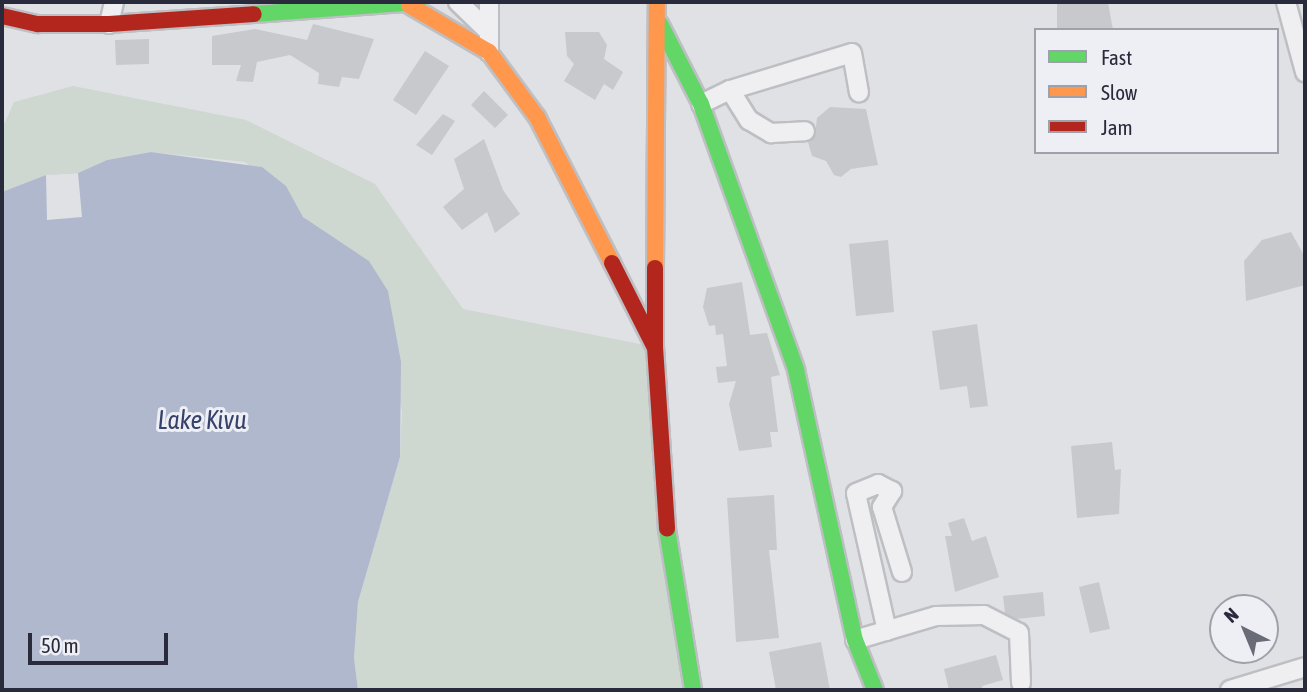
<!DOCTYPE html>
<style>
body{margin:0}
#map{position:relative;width:1307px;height:692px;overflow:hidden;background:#e0e1e5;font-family:"Asap Condensed",sans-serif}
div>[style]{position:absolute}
.green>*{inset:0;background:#ced8d1}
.water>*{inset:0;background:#b0b8ce}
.pier>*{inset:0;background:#e0e1e5}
.building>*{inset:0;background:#c8c9cd}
.roads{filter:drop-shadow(2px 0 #bebfc3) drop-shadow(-2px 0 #bebfc3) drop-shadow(0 2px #bebfc3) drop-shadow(0 -2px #bebfc3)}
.street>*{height:18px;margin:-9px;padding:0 9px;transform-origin:9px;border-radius:9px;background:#efeff2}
.fast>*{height:16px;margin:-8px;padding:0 8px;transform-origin:8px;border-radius:8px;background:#63d668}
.slow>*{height:16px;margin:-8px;padding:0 8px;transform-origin:8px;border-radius:8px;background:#ff974d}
.jam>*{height:16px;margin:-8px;padding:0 8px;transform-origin:8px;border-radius:8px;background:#b3261e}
span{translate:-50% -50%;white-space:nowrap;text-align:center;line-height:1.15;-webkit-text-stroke:6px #eeeff4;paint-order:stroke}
.water-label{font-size:26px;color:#37426c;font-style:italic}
.frame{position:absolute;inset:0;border:4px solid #292b3c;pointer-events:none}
.legend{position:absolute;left:1034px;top:28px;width:245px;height:126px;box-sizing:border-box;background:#eeeff4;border:2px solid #9fa1aa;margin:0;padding:9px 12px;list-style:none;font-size:21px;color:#292b3c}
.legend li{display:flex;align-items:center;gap:14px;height:35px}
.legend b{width:35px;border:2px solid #9fa1aa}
.north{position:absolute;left:1209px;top:594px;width:70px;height:70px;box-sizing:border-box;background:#eeeff4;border:2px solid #9fa1aa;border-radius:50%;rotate:317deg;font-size:19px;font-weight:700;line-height:28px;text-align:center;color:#292b3c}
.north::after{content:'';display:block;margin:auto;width:24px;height:32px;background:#696b77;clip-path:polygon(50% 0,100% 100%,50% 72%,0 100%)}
.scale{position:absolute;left:28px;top:633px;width:140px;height:32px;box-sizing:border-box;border:4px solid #292b3c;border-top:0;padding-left:9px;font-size:21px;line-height:24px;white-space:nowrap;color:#292b3c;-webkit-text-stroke:5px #eeeff4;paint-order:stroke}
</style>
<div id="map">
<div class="green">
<div style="clip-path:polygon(73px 86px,246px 120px,375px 184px,463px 309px,655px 347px,693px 690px,358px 690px,354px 658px,358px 602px,400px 457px,402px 411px,369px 261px,312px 225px,245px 162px,151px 152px,107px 160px,78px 173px,46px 175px,2px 192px,2px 129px,14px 102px)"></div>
</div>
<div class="water">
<div style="clip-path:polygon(151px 152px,262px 167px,286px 186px,303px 217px,369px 261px,388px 291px,401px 362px,400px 457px,358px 602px,354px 658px,358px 690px,2px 690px,2px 192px,46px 175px,78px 173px,107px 160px)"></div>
</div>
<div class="pier">
<div style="clip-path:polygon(78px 173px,82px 217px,47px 220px,46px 175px)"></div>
</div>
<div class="building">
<div style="clip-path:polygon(1057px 2px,1108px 2px,1113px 30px,1057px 30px)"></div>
<div style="clip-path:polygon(313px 24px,374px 39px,359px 79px,342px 77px,339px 87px,318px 84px,319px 73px,290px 55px,257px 62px,253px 82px,236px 81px,241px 65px,212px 65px,212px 36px,255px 29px,307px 40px)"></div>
<div style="clip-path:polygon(565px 32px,599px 32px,607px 45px,604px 59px,623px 72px,613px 90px,604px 84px,595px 100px,564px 81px,574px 64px,567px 56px)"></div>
<div style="clip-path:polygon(149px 39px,149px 64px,116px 65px,115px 40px)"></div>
<div style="clip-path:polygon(425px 51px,449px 66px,416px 115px,393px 100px)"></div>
<div style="clip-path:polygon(484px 91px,508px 115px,495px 128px,471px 105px)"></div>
<div style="clip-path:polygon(830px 107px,866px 109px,878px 165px,851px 169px,841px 177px,834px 175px,826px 161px,812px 156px,808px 142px,815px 135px,817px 118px)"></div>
<div style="clip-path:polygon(443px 114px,455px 121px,432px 155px,416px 145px)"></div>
<div style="clip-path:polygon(484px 139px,503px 190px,520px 214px,495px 233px,487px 212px,462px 230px,443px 207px,464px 189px,454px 159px)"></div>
<div style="clip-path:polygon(1291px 232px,1305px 257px,1305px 285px,1246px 301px,1244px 261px,1262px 240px)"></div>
<div style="clip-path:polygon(888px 240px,894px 312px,856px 316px,849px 244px)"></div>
<div style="clip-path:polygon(742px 282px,750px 335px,767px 333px,780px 375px,771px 377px,778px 432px,770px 432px,772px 447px,739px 451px,729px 404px,736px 381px,718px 383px,716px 367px,727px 366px,723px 334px,716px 335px,715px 325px,709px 326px,703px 307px,707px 288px)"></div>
<div style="clip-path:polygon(977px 324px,988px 406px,970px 408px,967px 386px,940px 390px,932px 331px)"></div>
<div style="clip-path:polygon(1112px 442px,1115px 470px,1121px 469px,1119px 514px,1077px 518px,1071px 446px)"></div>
<div style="clip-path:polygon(774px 495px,777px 550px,769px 550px,779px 638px,736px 642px,727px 498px)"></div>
<div style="clip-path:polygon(964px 518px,972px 541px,986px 536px,999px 577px,955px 592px,945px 536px,952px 536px,948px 523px)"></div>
<div style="clip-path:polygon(1099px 582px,1110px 629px,1090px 633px,1079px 587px)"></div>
<div style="clip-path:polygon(1043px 592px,1045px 616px,1016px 619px,1005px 613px,1003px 596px)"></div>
<div style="clip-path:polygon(821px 642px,830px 690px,776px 690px,769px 652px)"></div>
<div style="clip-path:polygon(996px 655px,1003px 680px,982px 686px,983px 690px,949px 690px,944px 669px)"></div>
</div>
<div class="roads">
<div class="street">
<div style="left:458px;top:2px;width:40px;rotate:44deg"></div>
<div style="left:1286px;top:2px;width:73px;rotate:74.8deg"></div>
<div style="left:109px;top:24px;width:23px;rotate:-77deg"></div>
<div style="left:489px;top:52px;width:50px;rotate:-90deg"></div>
<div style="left:730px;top:90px;width:127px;rotate:-16.9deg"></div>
<div style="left:852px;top:53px;width:40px;rotate:80deg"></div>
<div style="left:701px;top:104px;width:32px;rotate:-26deg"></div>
<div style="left:730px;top:90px;width:36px;rotate:58deg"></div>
<div style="left:749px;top:120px;width:26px;rotate:31deg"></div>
<div style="left:771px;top:133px;width:34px;rotate:-3deg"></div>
<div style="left:887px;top:631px;width:141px;rotate:-102.7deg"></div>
<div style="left:856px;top:493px;width:24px;rotate:-22deg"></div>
<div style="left:878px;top:484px;width:16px;rotate:27deg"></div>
<div style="left:892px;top:491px;width:19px;rotate:122deg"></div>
<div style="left:882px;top:507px;width:68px;rotate:72.9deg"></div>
<div style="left:855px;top:640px;width:84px;rotate:-16.5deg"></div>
<div style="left:936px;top:616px;width:48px;rotate:-1.2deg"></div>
<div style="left:984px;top:615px;width:39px;rotate:27deg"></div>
<div style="left:1019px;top:633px;width:50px;rotate:87.7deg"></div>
<div style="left:1230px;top:690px;width:78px;rotate:-17deg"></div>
</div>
<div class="fast">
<div style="left:254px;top:14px;width:164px;rotate:-4.2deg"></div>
<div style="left:660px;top:24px;width:90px;rotate:62.9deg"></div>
<div style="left:701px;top:104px;width:282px;rotate:70.3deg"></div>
<div style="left:796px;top:370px;width:276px;rotate:77.7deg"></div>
<div style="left:855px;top:640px;width:54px;rotate:68.2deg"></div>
<div style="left:667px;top:529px;width:163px;rotate:80.8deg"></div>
</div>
<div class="slow">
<div style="left:409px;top:5px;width:93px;rotate:30.4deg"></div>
<div style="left:489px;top:52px;width:81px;rotate:53.6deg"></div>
<div style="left:537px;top:117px;width:164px;rotate:62.8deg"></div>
<div style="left:655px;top:268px;width:266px;rotate:-89.6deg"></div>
</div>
<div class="jam">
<div style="left:2px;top:16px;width:37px;rotate:13deg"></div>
<div style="left:38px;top:24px;width:71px"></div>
<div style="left:109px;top:24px;width:145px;rotate:-3.9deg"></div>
<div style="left:612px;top:263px;width:93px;rotate:63.2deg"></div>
<div style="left:655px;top:268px;width:79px;rotate:90deg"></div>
<div style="left:655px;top:347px;width:182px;rotate:86.2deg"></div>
</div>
</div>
<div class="water-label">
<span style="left:202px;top:421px">Lake Kivu</span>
</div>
<div class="frame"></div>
<ul class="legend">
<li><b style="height:9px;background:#63d668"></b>Fast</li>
<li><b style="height:9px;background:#ff974d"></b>Slow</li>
<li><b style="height:9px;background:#b3261e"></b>Jam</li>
</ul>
<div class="north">N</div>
<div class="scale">50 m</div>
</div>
